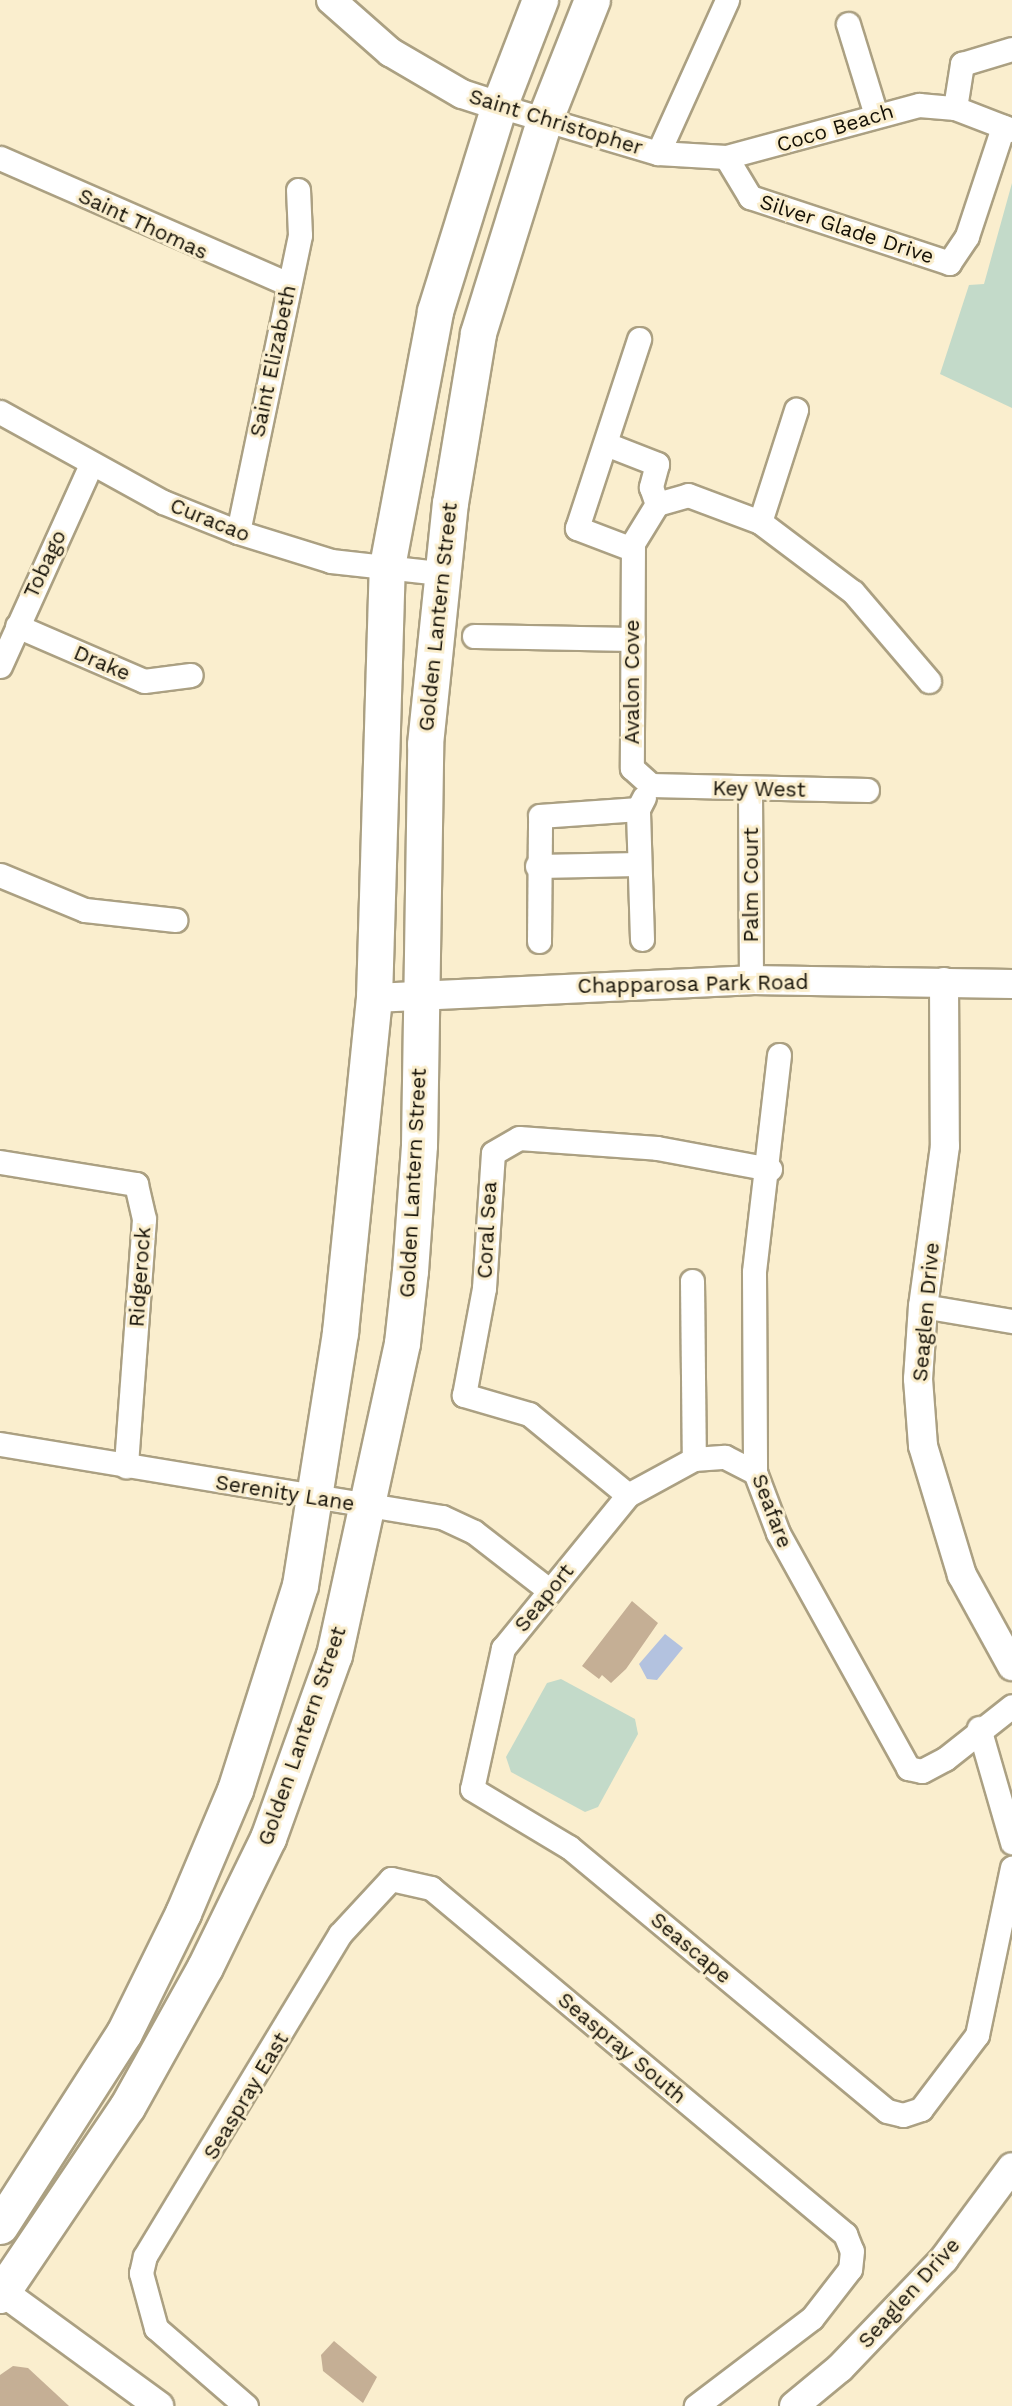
<!DOCTYPE html>
<style>
body{margin:0}
#map{position:relative;width:1012px;height:2406px;overflow:hidden;background:#faeece;font-family:"Work Sans",sans-serif}
div>[style]{position:absolute}
.green>*{inset:0;background:#c3dac9}
.water>*{inset:0;background:#b3c2df}
.building>*{inset:0;background:#c5af95}
.roads{filter:drop-shadow(2px 0 #aba082) drop-shadow(-2px 0 #aba082) drop-shadow(0 2px #aba082) drop-shadow(0 -2px #aba082)}
.minor>*{height:23px;margin:-11.5px;padding:0 11.5px;transform-origin:11.5px;border-radius:11.5px;background:#fff}
.tertiary>*{height:28px;margin:-14px;padding:0 14px;transform-origin:14px;border-radius:14px;background:#fff}
.primary>*{height:35px;margin:-17.5px;padding:0 17.5px;transform-origin:17.5px;border-radius:17.5px;background:#fff}
span{translate:-50% -50%;white-space:nowrap;text-align:center;line-height:1.15;-webkit-text-stroke:6px #faeece;paint-order:stroke}
.street-label{font-size:21px;color:#130f05}
</style>
<div id="map">
<div class="green">
<div style="clip-path:polygon(1012px 183px,1012px 408px,940px 374px,969px 285px,984px 284px)"></div>
<div style="clip-path:polygon(561px 1679px,635px 1719px,638px 1734px,598px 1807px,585px 1812px,511px 1772px,506px 1757px,547px 1683px)"></div>
</div>
<div class="water">
<div style="clip-path:polygon(665px 1634px,683px 1648px,657px 1680px,647px 1679px,639px 1664px)"></div>
</div>
<div class="building">
<div style="clip-path:polygon(632px 1601px,658px 1623px,626px 1669px,611px 1683px,602px 1675px,599px 1679px,582px 1666px)"></div>
<div style="clip-path:polygon(334px 2341px,377px 2377px,363px 2403px,323px 2371px,321px 2355px)"></div>
<div style="clip-path:polygon(13px 2366px,28px 2368px,69px 2406px,0 2406px,0 2375px)"></div>
</div>
<div class="roads">
<div class="minor">
<div style="left:848px;top:24px;width:92px;rotate:72.9deg"></div>
<div style="left:499px;top:106px;width:166px;rotate:16.5deg"></div>
<div style="left:658px;top:153px;width:68px;rotate:3.4deg"></div>
<div style="left:726px;top:157px;width:200px;rotate:-15.1deg"></div>
<div style="left:919px;top:105px;width:36px;rotate:5deg"></div>
<div style="left:955px;top:108px;width:61px;rotate:21.1deg"></div>
<div style="left:955px;top:108px;width:45px;rotate:-81deg"></div>
<div style="left:962px;top:64px;width:52px;rotate:-16.7deg"></div>
<div style="left:658px;top:153px;width:168px;rotate:-65.7deg"></div>
<div style="left:726px;top:157px;width:47px;rotate:59deg"></div>
<div style="left:750px;top:197px;width:210px;rotate:18.3deg"></div>
<div style="left:949px;top:263px;width:32px;rotate:-56deg"></div>
<div style="left:967px;top:236px;width:115px;rotate:-71.7deg"></div>
<div style="left:0;top:158px;width:315px;rotate:23.6deg"></div>
<div style="left:0;top:412px;width:186px;rotate:28.9deg"></div>
<div style="left:163px;top:502px;width:81px;rotate:21.8deg"></div>
<div style="left:238px;top:532px;width:97px;rotate:17.3deg"></div>
<div style="left:331px;top:561px;width:110px;rotate:6.3deg"></div>
<div style="left:606px;top:444px;width:55px;rotate:21.4deg"></div>
<div style="left:657px;top:464px;width:24px;rotate:105deg"></div>
<div style="left:651px;top:487px;width:18px;rotate:71deg"></div>
<div style="left:657px;top:504px;width:46px;rotate:121.6deg"></div>
<div style="left:633px;top:543px;width:225px;rotate:90.3deg"></div>
<div style="left:632px;top:768px;width:25px;rotate:42deg"></div>
<div style="left:651px;top:785px;width:216px;rotate:1.3deg"></div>
<div style="left:657px;top:504px;width:32px;rotate:-16deg"></div>
<div style="left:688px;top:495px;width:77px;rotate:20.6deg"></div>
<div style="left:760px;top:522px;width:116px;rotate:37deg"></div>
<div style="left:853px;top:592px;width:117px;rotate:49.5deg"></div>
<div style="left:760px;top:522px;width:118px;rotate:-72.2deg"></div>
<div style="left:238px;top:532px;width:303px;rotate:-78.2deg"></div>
<div style="left:300px;top:235px;width:45px;rotate:-92.5deg"></div>
<div style="left:632px;top:549px;width:59px;rotate:-159.1deg"></div>
<div style="left:577px;top:528px;width:199px;rotate:-71.8deg"></div>
<div style="left:17px;top:626px;width:138px;rotate:23.4deg"></div>
<div style="left:144px;top:681px;width:47px;rotate:-7.3deg"></div>
<div style="left:474px;top:636px;width:159px;rotate:1.1deg"></div>
<div style="left:0;top:666px;width:222px;rotate:-65.7deg"></div>
<div style="left:750px;top:790px;width:190px;rotate:89.7deg"></div>
<div style="left:537px;top:866px;width:102px;rotate:-1.1deg"></div>
<div style="left:0;top:875px;width:92px;rotate:22.4deg"></div>
<div style="left:85px;top:910px;width:91px;rotate:6.3deg"></div>
<div style="left:642px;top:939px;width:130px;rotate:-91.8deg"></div>
<div style="left:638px;top:809px;width:13px;rotate:-63deg"></div>
<div style="left:539px;top:941px;width:125px;rotate:-89.5deg"></div>
<div style="left:540px;top:816px;width:98px;rotate:-4.1deg"></div>
<div style="left:779px;top:1055px;width:218px;rotate:96.6deg"></div>
<div style="left:754px;top:1272px;width:200px;rotate:89.7deg"></div>
<div style="left:755px;top:1472px;width:65px;rotate:69.3deg"></div>
<div style="left:778px;top:1533px;width:269px;rotate:61deg"></div>
<div style="left:908px;top:1768px;width:14px;rotate:12deg"></div>
<div style="left:922px;top:1771px;width:26px;rotate:-28deg"></div>
<div style="left:945px;top:1759px;width:85px;rotate:-38.3deg"></div>
<div style="left:0;top:1162px;width:138px;rotate:9.2deg"></div>
<div style="left:136px;top:1184px;width:36px;rotate:77deg"></div>
<div style="left:144px;top:1219px;width:248px;rotate:94.2deg"></div>
<div style="left:692px;top:1281px;width:178px;rotate:89.4deg"></div>
<div style="left:694px;top:1459px;width:75px;rotate:151.4deg"></div>
<div style="left:628px;top:1495px;width:198px;rotate:129.2deg"></div>
<div style="left:503px;top:1648px;width:144px;rotate:102.4deg"></div>
<div style="left:472px;top:1789px;width:113px;rotate:30.9deg"></div>
<div style="left:569px;top:1847px;width:413px;rotate:39.7deg"></div>
<div style="left:887px;top:2111px;width:16px;rotate:14deg"></div>
<div style="left:903px;top:2115px;width:19px;rotate:-18deg"></div>
<div style="left:921px;top:2109px;width:93px;rotate:-52.9deg"></div>
<div style="left:977px;top:2035px;width:171px;rotate:-78.2deg"></div>
<div style="left:923px;top:1306px;width:90px;rotate:9.6deg"></div>
<div style="left:0;top:1444px;width:448px;rotate:9.4deg"></div>
<div style="left:442px;top:1517px;width:35px;rotate:25deg"></div>
<div style="left:474px;top:1532px;width:96px;rotate:37.8deg"></div>
<div style="left:694px;top:1459px;width:31px;rotate:-4deg"></div>
<div style="left:725px;top:1457px;width:34px;rotate:27deg"></div>
<div style="left:628px;top:1495px;width:128px;rotate:-140.7deg"></div>
<div style="left:529px;top:1414px;width:68px;rotate:-163.7deg"></div>
<div style="left:464px;top:1395px;width:109px;rotate:-79.4deg"></div>
<div style="left:484px;top:1288px;width:135px;rotate:-86.2deg"></div>
<div style="left:493px;top:1153px;width:30px;rotate:-30deg"></div>
<div style="left:519px;top:1138px;width:138px;rotate:4.1deg"></div>
<div style="left:657px;top:1148px;width:115px;rotate:10.5deg"></div>
<div style="left:979px;top:1728px;width:119px;rotate:73.9deg"></div>
<div style="left:246px;top:2406px;width:119px;rotate:-139.1deg"></div>
<div style="left:156px;top:2328px;width:57px;rotate:-105.3deg"></div>
<div style="left:141px;top:2273px;width:17px;rotate:-77deg"></div>
<div style="left:145px;top:2256px;width:376px;rotate:-58.8deg"></div>
<div style="left:340px;top:1934px;width:75px;rotate:-47.2deg"></div>
<div style="left:391px;top:1879px;width:41px;rotate:12.7deg"></div>
<div style="left:431px;top:1888px;width:540px;rotate:39.89deg"></div>
<div style="left:845px;top:2234px;width:18px;rotate:68deg"></div>
<div style="left:852px;top:2251px;width:18px;rotate:96deg"></div>
<div style="left:850px;top:2269px;width:62px;rotate:127.8deg"></div>
<div style="left:812px;top:2318px;width:146px;rotate:142.8deg"></div>
</div>
<div class="tertiary">
<div style="left:331px;top:0;width:79px;rotate:41.4deg"></div>
<div style="left:390px;top:52px;width:83px;rotate:30.3deg"></div>
<div style="left:462px;top:94px;width:39px;rotate:18deg"></div>
<div style="left:944px;top:982px;width:164px;rotate:89.7deg"></div>
<div style="left:945px;top:1146px;width:162px;rotate:97.8deg"></div>
<div style="left:923px;top:1306px;width:73px;rotate:93.9deg"></div>
<div style="left:918px;top:1379px;width:67px;rotate:85.7deg"></div>
<div style="left:923px;top:1446px;width:135px;rotate:73.2deg"></div>
<div style="left:962px;top:1575px;width:104px;rotate:61.2deg"></div>
<div style="left:374px;top:998px;width:377px;rotate:-2.7deg"></div>
<div style="left:751px;top:980px;width:261px;rotate:0.9deg"></div>
<div style="left:0;top:2290px;width:197px;rotate:36.1deg"></div>
<div style="left:794px;top:2406px;width:60px;rotate:-39.6deg"></div>
<div style="left:840px;top:2368px;width:151px;rotate:-46.3deg"></div>
<div style="left:944px;top:2259px;width:114px;rotate:-53.5deg"></div>
</div>
<div class="primary">
<div style="left:0;top:2226px;width:229px;rotate:-57.3deg"></div>
<div style="left:124px;top:2033px;width:134px;rotate:-63.8deg"></div>
<div style="left:183px;top:1913px;width:134px;rotate:-67.1deg"></div>
<div style="left:235px;top:1790px;width:215px;rotate:-72.4deg"></div>
<div style="left:300px;top:1585px;width:256px;rotate:-81deg"></div>
<div style="left:340px;top:1332px;width:336px;rotate:-84.2deg"></div>
<div style="left:374px;top:998px;width:432px;rotate:-88.3deg"></div>
<div style="left:387px;top:566px;width:259px;rotate:-79.3deg"></div>
<div style="left:435px;top:311px;width:215px;rotate:-72.7deg"></div>
<div style="left:499px;top:106px;width:114px;rotate:-68.9deg"></div>
<div style="left:0;top:2295px;width:227px;rotate:-56deg"></div>
<div style="left:127px;top:2107px;width:160px;rotate:-60.9deg"></div>
<div style="left:205px;top:1967px;width:144px;rotate:-64deg"></div>
<div style="left:268px;top:1838px;width:195px;rotate:-70.2deg"></div>
<div style="left:334px;top:1655px;width:319px;rotate:-77.7deg"></div>
<div style="left:402px;top:1343px;width:72px;rotate:-83.7deg"></div>
<div style="left:410px;top:1271px;width:126px;rotate:-85.9deg"></div>
<div style="left:419px;top:1145px;width:401px;rotate:-89.1deg"></div>
<div style="left:425px;top:744px;width:242px;rotate:-84.1deg"></div>
<div style="left:450px;top:503px;width:172px;rotate:-80.6deg"></div>
<div style="left:478px;top:333px;width:222px;rotate:-72.7deg"></div>
<div style="left:544px;top:121px;width:130px;rotate:-68.4deg"></div>
</div>
</div>
<div class="street-label">
<span style="left:556px;top:122px;rotate:17deg">Saint Christopher</span>
<span style="left:835px;top:128px;rotate:-17deg">Coco Beach</span>
<span style="left:143px;top:224px;rotate:25deg">Saint Thomas</span>
<span style="left:847px;top:229px;rotate:18deg">Silver Glade Drive</span>
<span style="left:273px;top:361px;rotate:-78deg">Saint Elizabeth</span>
<span style="left:210px;top:520px;rotate:22deg">Curacao</span>
<span style="left:45px;top:564px;rotate:-65deg">Tobago</span>
<span style="left:438px;top:617px;rotate:-84deg">Golden Lantern Street</span>
<span style="left:102px;top:663px;rotate:23deg">Drake</span>
<span style="left:632px;top:682px;rotate:-90deg">Avalon Cove</span>
<span style="left:759px;top:789px;rotate:1deg">Key West</span>
<span style="left:751px;top:885px;rotate:-90deg">Palm Court</span>
<span style="left:693px;top:984px;rotate:-1deg">Chapparosa Park Road</span>
<span style="left:413px;top:1183px;rotate:-87deg">Golden Lantern Street</span>
<span style="left:487px;top:1230px;rotate:-87deg">Coral Sea</span>
<span style="left:140px;top:1277px;rotate:-86deg">Ridgerock</span>
<span style="left:926px;top:1312px;rotate:-85deg">Seaglen Drive</span>
<span style="left:285px;top:1493px;rotate:9deg">Serenity Lane</span>
<span style="left:772px;top:1511px;rotate:69deg">Seafare</span>
<span style="left:544px;top:1598px;rotate:-51deg">Seaport</span>
<span style="left:302px;top:1736px;rotate:-71deg">Golden Lantern Street</span>
<span style="left:691px;top:1948px;rotate:40deg">Seascape</span>
<span style="left:622px;top:2048px;rotate:40deg">Seaspray South</span>
<span style="left:246px;top:2096px;rotate:-59deg">Seaspray East</span>
<span style="left:909px;top:2293px;rotate:-48deg">Seaglen Drive</span>
</div>
</div>
